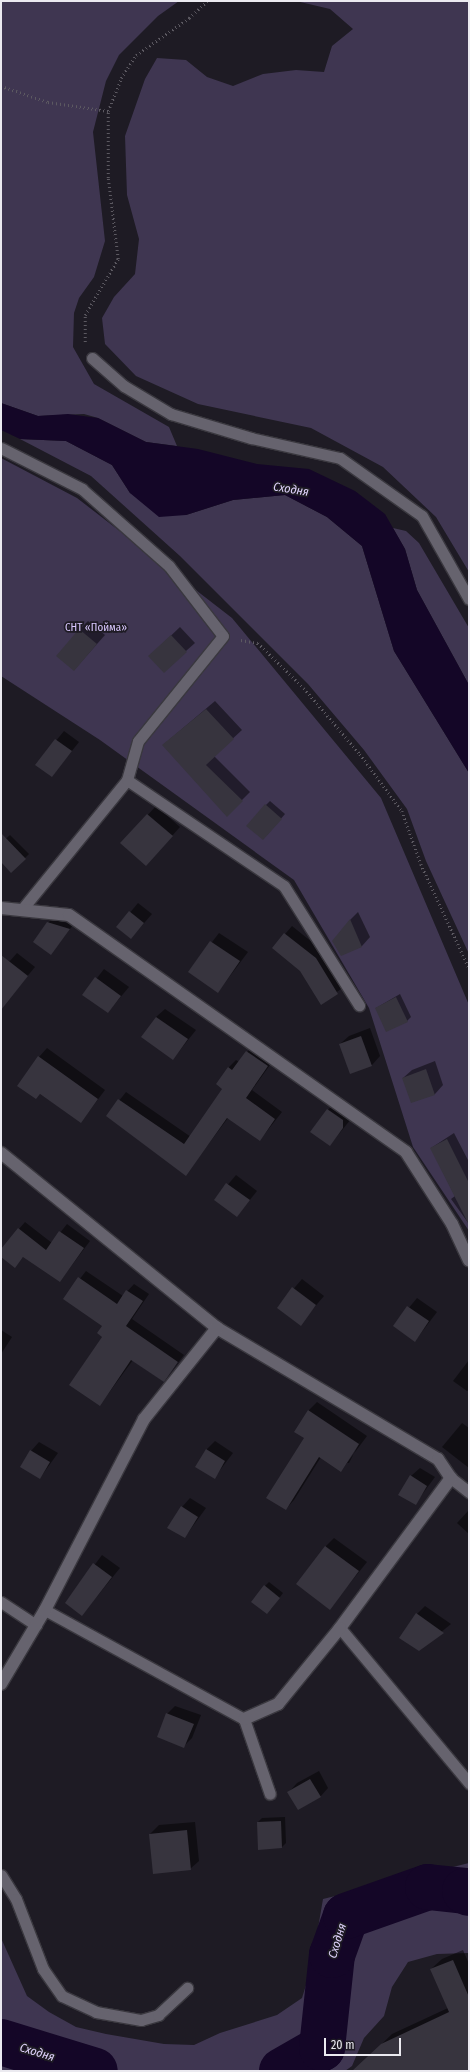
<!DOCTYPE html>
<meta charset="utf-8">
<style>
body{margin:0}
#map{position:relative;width:470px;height:2072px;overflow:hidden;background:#1e1b24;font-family:"Fira Sans Condensed",sans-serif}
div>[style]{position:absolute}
.green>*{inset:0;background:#3f3651}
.water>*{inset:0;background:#140627}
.shadow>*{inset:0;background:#0007}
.river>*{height:46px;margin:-23px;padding:0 23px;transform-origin:23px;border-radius:23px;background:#140627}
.building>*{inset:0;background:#37343e}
.path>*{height:2.5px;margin-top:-1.25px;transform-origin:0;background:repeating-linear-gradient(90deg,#5c5961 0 1px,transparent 0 4px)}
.roads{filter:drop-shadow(1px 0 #3a383f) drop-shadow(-1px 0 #3a383f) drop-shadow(0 1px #3a383f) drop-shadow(0 -1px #3a383f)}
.service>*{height:11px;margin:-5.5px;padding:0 5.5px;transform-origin:5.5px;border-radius:5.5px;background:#66636e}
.minor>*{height:12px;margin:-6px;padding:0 6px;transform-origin:6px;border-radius:6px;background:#66636e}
span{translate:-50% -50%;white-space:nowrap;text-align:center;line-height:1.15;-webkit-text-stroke:3.5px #1e1b24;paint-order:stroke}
.park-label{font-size:11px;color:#d9c7fe}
.water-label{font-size:12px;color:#e0d3fc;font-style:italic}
.frame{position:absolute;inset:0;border:2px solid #ebeaf0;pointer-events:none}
.scale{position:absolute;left:324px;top:2038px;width:77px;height:18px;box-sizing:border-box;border:2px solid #ebeaf0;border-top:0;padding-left:5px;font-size:12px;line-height:14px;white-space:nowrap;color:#ebeaf0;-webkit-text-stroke:3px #1e1b24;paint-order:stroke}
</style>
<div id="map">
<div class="green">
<div style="clip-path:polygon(1px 1px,179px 1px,158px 16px,119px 55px,106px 81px,93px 132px,105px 241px,94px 277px,79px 298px,74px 313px,73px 347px,94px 384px,169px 427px,177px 446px,146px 442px,98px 418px,84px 414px,38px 416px,1px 403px)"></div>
<div style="clip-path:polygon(296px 1px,469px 1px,469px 572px,436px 517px,383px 467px,311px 428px,198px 404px,136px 376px,105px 344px,102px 318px,114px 297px,135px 274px,139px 239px,127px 195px,125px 136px,145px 79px,157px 58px,186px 60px,207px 77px,233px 86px,263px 74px,296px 70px,324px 72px,332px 46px,353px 29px,330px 9px)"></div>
<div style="clip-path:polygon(20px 439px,66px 441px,112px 465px,130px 493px,186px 515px,233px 500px,285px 495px,327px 517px,362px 546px,394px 651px,469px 773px,469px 954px,426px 861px,407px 809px,364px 750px,308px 684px,180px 556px,91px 476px)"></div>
<div style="clip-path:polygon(1px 458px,77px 498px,232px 618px,381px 798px,469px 1005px,469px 1231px,413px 1147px,369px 1008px,294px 880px,100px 740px,1px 676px)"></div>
<div style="clip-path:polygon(393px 528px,406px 531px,419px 543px,469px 628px,469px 685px,417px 590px,405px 549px)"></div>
<div style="clip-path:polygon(469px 1863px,469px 1953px,437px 1954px,408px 1962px,392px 1987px,384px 2016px,364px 2038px,352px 2066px,345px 2071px,1px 2071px,1px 1938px,27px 1996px,49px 2012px,76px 2027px,106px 2034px,164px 2044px,194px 2045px,220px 2033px,277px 2015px,302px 1998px,311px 1969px,323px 1899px)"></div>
</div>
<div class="water">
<div style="clip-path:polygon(1px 403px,38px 416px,68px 414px,98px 418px,146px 442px,198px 449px,257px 464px,309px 469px,355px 491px,385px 514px,405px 549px,417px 590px,469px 685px,469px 773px,394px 651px,362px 546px,327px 517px,285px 495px,233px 500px,186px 515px,159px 517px,130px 493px,112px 465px,66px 441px,20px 439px,1px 430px)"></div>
</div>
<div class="shadow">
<div style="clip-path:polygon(88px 621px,105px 635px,74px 670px,79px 630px)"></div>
<div style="clip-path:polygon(180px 627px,195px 643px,186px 651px,158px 648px)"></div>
<div style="clip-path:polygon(215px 701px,242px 730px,214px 756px,250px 792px,227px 815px,163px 745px)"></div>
<div style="clip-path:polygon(64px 731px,79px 742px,52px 776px,37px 764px)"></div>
<div style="clip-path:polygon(270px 801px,285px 814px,267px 835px,266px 805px)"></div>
<div style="clip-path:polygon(156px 806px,180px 827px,154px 856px,122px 843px)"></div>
<div style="clip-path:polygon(10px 835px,29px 854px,11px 872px,1px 861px,1px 843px)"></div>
<div style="clip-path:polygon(138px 903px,152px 914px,131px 938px,118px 927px)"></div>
<div style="clip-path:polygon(358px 912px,370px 937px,362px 946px,341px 955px,350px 920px)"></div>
<div style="clip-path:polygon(52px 918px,73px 925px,51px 954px,34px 942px)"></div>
<div style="clip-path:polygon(292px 926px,323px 951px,345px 986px,322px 1003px,301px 970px,273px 948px)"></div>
<div style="clip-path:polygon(219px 933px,248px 952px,218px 992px,189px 972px)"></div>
<div style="clip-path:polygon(17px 953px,35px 967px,5px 1003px,1px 999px,1px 971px)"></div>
<div style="clip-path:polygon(104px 969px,129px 987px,108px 1012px,84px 995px)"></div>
<div style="clip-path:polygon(400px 994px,411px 1017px,407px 1021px,376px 1008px)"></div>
<div style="clip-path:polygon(165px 1009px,196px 1030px,173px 1059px,156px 1017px)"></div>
<div style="clip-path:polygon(370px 1028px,380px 1056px,372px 1065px,351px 1073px,340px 1044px,349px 1036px)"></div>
<div style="clip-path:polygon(254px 1044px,275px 1058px,252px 1090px,282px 1112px,260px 1140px,228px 1118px,186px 1174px,107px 1116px,126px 1092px,191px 1137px,224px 1089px,217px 1084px,229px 1067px,236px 1060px,239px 1062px)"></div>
<div style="clip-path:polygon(47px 1048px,105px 1090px,81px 1122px,40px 1094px,36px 1098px,39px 1057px)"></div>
<div style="clip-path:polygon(435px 1061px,443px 1085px,435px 1094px,412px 1102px,403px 1078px,412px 1070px)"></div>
<div style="clip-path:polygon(336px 1101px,351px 1119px,330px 1145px,328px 1110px)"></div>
<div style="clip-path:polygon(454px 1133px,469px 1162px,469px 1224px,451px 1199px,455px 1196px,431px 1148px)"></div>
<div style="clip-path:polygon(236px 1175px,257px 1191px,237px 1216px,215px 1200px)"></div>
<div style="clip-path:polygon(25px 1222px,52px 1243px,67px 1224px,90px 1241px,60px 1281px,24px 1256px,15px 1266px,1px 1255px,1px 1250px)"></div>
<div style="clip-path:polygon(86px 1271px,123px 1296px,134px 1284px,149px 1294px,132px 1319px,184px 1355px,164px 1381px,133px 1360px,100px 1405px,104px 1326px,64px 1299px)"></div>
<div style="clip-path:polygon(302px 1279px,324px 1296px,300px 1324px,278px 1307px)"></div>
<div style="clip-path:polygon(417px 1298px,437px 1312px,415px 1341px,394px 1326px)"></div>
<div style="clip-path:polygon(1px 1330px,12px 1337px,1px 1354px)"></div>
<div style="clip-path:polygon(469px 1360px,469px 1390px,467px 1391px,453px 1381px)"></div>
<div style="clip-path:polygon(evenodd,317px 1402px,367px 1436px,341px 1471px,321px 1457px,294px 1500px,286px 1509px,305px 1438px,308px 1411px,317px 1402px,361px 1440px,349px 1463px,346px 1463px,361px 1440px)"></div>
<div style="clip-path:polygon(462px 1423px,469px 1428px,469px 1468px,442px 1447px)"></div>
<div style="clip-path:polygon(215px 1441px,233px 1453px,214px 1478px,206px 1450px)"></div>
<div style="clip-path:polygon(39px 1442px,58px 1453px,40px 1478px,31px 1451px)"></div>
<div style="clip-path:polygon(420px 1468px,435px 1477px,415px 1504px,411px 1476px)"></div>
<div style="clip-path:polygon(190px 1498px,206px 1508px,185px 1537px,182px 1507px)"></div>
<div style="clip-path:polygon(469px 1510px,469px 1534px,457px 1523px)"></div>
<div style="clip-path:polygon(334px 1538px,367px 1562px,330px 1608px,326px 1546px)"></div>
<div style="clip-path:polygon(102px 1555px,120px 1568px,82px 1615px,66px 1603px)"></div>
<div style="clip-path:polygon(269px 1582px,283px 1593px,271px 1609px,265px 1586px)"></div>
<div style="clip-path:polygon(425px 1606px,451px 1624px,419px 1650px,417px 1614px)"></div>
<div style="clip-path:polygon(175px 1706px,201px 1715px,192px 1738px,184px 1746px,167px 1714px)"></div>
<div style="clip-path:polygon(319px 1771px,328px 1788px,320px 1797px,289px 1792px,297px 1783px)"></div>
<div style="clip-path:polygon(285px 1817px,286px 1843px,282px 1847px,259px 1849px,258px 1822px,262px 1818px)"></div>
<div style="clip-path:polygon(195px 1822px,199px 1861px,190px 1869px,150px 1834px,159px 1825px)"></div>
<div style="clip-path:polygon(463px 1950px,469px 1964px,469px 2070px,354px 2071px,392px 2034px,448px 2008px,431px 1969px,442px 1959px)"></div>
</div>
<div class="river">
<div style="left:1px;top:2042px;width:98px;rotate:17.1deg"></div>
<div style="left:282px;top:2071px;width:46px;rotate:-29.9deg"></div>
<div style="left:322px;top:2048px;width:94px;rotate:-83.9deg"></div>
<div style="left:332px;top:1955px;width:41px;rotate:-70.3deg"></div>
<div style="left:346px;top:1916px;width:87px;rotate:-19.5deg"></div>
<div style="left:428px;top:1887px;width:37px;rotate:6deg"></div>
<div style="left:465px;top:1891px;width:4px;rotate:27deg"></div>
</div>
<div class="building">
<div style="clip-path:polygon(79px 629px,97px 644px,74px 671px,56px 656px)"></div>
<div style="clip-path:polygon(171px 635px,187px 652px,164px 673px,148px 656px)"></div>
<div style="clip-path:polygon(206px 709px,234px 739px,206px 765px,243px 801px,227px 817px,162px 745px)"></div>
<div style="clip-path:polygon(55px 739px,72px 751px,52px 777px,35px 765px)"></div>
<div style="clip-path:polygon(265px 804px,282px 819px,263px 840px,246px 826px)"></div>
<div style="clip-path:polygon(147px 814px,173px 836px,146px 866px,120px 843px)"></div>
<div style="clip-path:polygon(1px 833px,26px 859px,11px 873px,1px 862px)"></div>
<div style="clip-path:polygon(129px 911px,144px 923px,131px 939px,116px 927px)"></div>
<div style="clip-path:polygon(350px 919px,362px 947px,341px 956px,332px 941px)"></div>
<div style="clip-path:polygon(47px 922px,70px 929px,51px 955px,33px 942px)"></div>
<div style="clip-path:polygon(284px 933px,316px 958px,338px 994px,321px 1005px,300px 971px,272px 948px)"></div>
<div style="clip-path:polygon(210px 941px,240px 961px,218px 993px,188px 972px)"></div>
<div style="clip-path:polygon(1px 955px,28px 976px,1px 1010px)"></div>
<div style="clip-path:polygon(95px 977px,121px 996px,108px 1013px,82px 995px)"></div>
<div style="clip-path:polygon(396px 997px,408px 1022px,386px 1032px,375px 1008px)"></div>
<div style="clip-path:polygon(156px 1017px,188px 1039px,173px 1060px,141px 1037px)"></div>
<div style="clip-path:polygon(361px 1036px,372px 1066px,350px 1074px,339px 1044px)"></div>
<div style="clip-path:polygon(246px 1051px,268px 1066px,246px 1098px,275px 1119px,260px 1141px,227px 1118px,186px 1176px,106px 1116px,118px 1099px,184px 1144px,222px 1089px,216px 1084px,228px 1067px,232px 1070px)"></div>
<div style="clip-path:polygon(38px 1056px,98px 1099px,81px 1123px,40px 1094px,36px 1099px,17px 1086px)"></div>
<div style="clip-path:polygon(426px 1069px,435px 1095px,411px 1103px,402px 1078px)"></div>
<div style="clip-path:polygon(327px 1109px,343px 1120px,343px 1128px,330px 1146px,310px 1132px)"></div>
<div style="clip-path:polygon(447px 1139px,469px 1183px,469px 1225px,430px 1148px)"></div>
<div style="clip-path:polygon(226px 1183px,250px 1200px,237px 1217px,214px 1200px)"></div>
<div style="clip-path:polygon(18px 1228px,46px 1250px,59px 1231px,84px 1248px,60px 1282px,23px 1257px,15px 1268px,1px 1257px,1px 1249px)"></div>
<div style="clip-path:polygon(78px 1277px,117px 1304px,126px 1290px,143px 1301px,126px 1326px,178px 1362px,164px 1382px,131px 1360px,100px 1406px,69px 1385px,102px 1337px,97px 1333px,102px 1326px,63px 1299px)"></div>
<div style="clip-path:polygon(292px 1287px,316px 1305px,301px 1326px,277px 1308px)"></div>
<div style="clip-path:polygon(407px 1306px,429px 1321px,415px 1342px,393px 1326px)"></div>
<div style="clip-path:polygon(308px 1410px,359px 1444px,341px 1472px,319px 1457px,286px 1510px,266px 1498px,304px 1438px,294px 1432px)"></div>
<div style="clip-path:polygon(206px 1449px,225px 1461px,215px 1479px,195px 1467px)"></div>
<div style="clip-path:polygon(30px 1450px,50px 1462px,40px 1479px,20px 1467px)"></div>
<div style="clip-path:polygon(410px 1475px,427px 1486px,416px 1505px,398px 1495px)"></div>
<div style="clip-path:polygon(181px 1506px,198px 1517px,185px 1538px,167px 1528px)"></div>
<div style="clip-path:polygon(325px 1546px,359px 1571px,330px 1610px,296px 1584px)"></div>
<div style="clip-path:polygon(93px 1563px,112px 1577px,82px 1616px,65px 1603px)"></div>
<div style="clip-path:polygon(264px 1585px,280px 1598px,267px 1614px,251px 1602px)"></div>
<div style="clip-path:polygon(416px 1613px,444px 1633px,419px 1651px,399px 1638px)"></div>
<div style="clip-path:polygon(166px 1713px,194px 1724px,184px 1748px,157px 1737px)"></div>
<div style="clip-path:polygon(310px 1779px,321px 1797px,298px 1810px,287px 1792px)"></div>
<div style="clip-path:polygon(281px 1821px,282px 1848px,258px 1850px,257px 1822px)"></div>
<div style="clip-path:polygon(187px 1830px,191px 1870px,153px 1874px,149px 1834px)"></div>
<div style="clip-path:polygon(453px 1960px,469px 1997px,469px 2071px,352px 2071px,381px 2044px,449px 2012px,430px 1969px)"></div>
</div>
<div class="path">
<div style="left:1px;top:86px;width:50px;rotate:18.8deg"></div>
<div style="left:48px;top:102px;width:61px;rotate:8.5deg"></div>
<div style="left:85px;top:342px;width:27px;rotate:-90deg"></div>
<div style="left:85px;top:315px;width:65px;rotate:-59.5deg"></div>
<div style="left:118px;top:259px;width:82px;rotate:-97deg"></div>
<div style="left:108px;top:178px;width:67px;rotate:-90deg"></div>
<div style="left:108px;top:111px;width:35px;rotate:-68deg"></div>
<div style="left:121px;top:78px;width:27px;rotate:-57deg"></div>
<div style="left:136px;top:55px;width:65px;rotate:-34.9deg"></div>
<div style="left:189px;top:18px;width:25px;rotate:-43deg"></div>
<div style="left:241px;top:640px;width:17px;rotate:10deg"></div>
<div style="left:258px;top:643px;width:64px;rotate:44.4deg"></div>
<div style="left:304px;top:688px;width:87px;rotate:49.7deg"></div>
<div style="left:360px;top:754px;width:71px;rotate:53.6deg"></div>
<div style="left:402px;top:811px;width:56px;rotate:70.3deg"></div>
<div style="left:421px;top:864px;width:115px;rotate:65.2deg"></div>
</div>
<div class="roads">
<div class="service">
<div style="left:92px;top:358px;width:43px;rotate:41.2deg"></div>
<div style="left:124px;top:386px;width:55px;rotate:30.8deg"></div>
<div style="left:171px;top:414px;width:84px;rotate:16.7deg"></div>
<div style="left:251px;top:438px;width:91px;rotate:12.7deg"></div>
<div style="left:340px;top:458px;width:100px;rotate:35.3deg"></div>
<div style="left:422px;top:516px;width:95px;rotate:60.5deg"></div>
<div style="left:1px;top:448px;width:91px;rotate:26.8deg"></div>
<div style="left:82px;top:489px;width:116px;rotate:41.5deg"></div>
<div style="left:169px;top:566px;width:88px;rotate:52.4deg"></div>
<div style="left:223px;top:636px;width:135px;rotate:129deg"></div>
<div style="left:138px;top:741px;width:41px;rotate:105.8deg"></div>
<div style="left:23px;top:908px;width:165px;rotate:-50.9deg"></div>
<div style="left:127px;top:780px;width:189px;rotate:34deg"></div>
<div style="left:284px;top:886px;width:141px;rotate:57.8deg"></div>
<div style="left:451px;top:1478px;width:23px;rotate:38deg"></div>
<div style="left:1px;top:1602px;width:42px;rotate:33.3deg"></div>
<div style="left:45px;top:1610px;width:227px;rotate:28.7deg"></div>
<div style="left:244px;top:1719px;width:79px;rotate:70.9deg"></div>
<div style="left:340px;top:1628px;width:202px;rotate:50.2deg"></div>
<div style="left:1px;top:1875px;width:28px;rotate:58deg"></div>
<div style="left:16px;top:1899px;width:75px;rotate:68.9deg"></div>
<div style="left:43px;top:1969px;width:33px;rotate:55deg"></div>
<div style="left:62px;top:1996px;width:38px;rotate:25deg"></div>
<div style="left:96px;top:2012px;width:46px;rotate:10.1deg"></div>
<div style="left:141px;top:2020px;width:18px;rotate:-16deg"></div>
<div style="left:158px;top:2015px;width:40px;rotate:-43deg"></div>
</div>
<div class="minor">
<div style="left:1px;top:908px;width:68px;rotate:5.9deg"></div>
<div style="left:69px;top:915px;width:412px;rotate:35.1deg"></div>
<div style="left:406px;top:1152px;width:85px;rotate:57.4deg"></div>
<div style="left:452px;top:1224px;width:40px;rotate:65deg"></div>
<div style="left:1px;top:1153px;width:278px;rotate:39deg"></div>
<div style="left:217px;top:1328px;width:257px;rotate:30.7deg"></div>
<div style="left:438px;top:1459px;width:23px;rotate:56deg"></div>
<div style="left:451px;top:1478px;width:187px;rotate:126.5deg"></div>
<div style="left:340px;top:1628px;width:98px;rotate:129.2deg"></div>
<div style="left:278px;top:1704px;width:37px;rotate:156deg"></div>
<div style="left:1px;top:1684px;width:86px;rotate:-59.3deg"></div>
<div style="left:45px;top:1610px;width:215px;rotate:-62.6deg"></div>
<div style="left:144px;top:1419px;width:117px;rotate:-51.3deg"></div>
</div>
</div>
<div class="park-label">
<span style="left:96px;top:628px">СНТ «Пойма»</span>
</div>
<div class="water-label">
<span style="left:291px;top:490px;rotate:9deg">Сходня</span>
<span style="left:338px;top:1941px;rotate:-73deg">Сходня</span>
<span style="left:37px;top:2053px;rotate:17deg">Сходня</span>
</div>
<div class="frame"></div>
<div class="scale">20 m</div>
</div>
